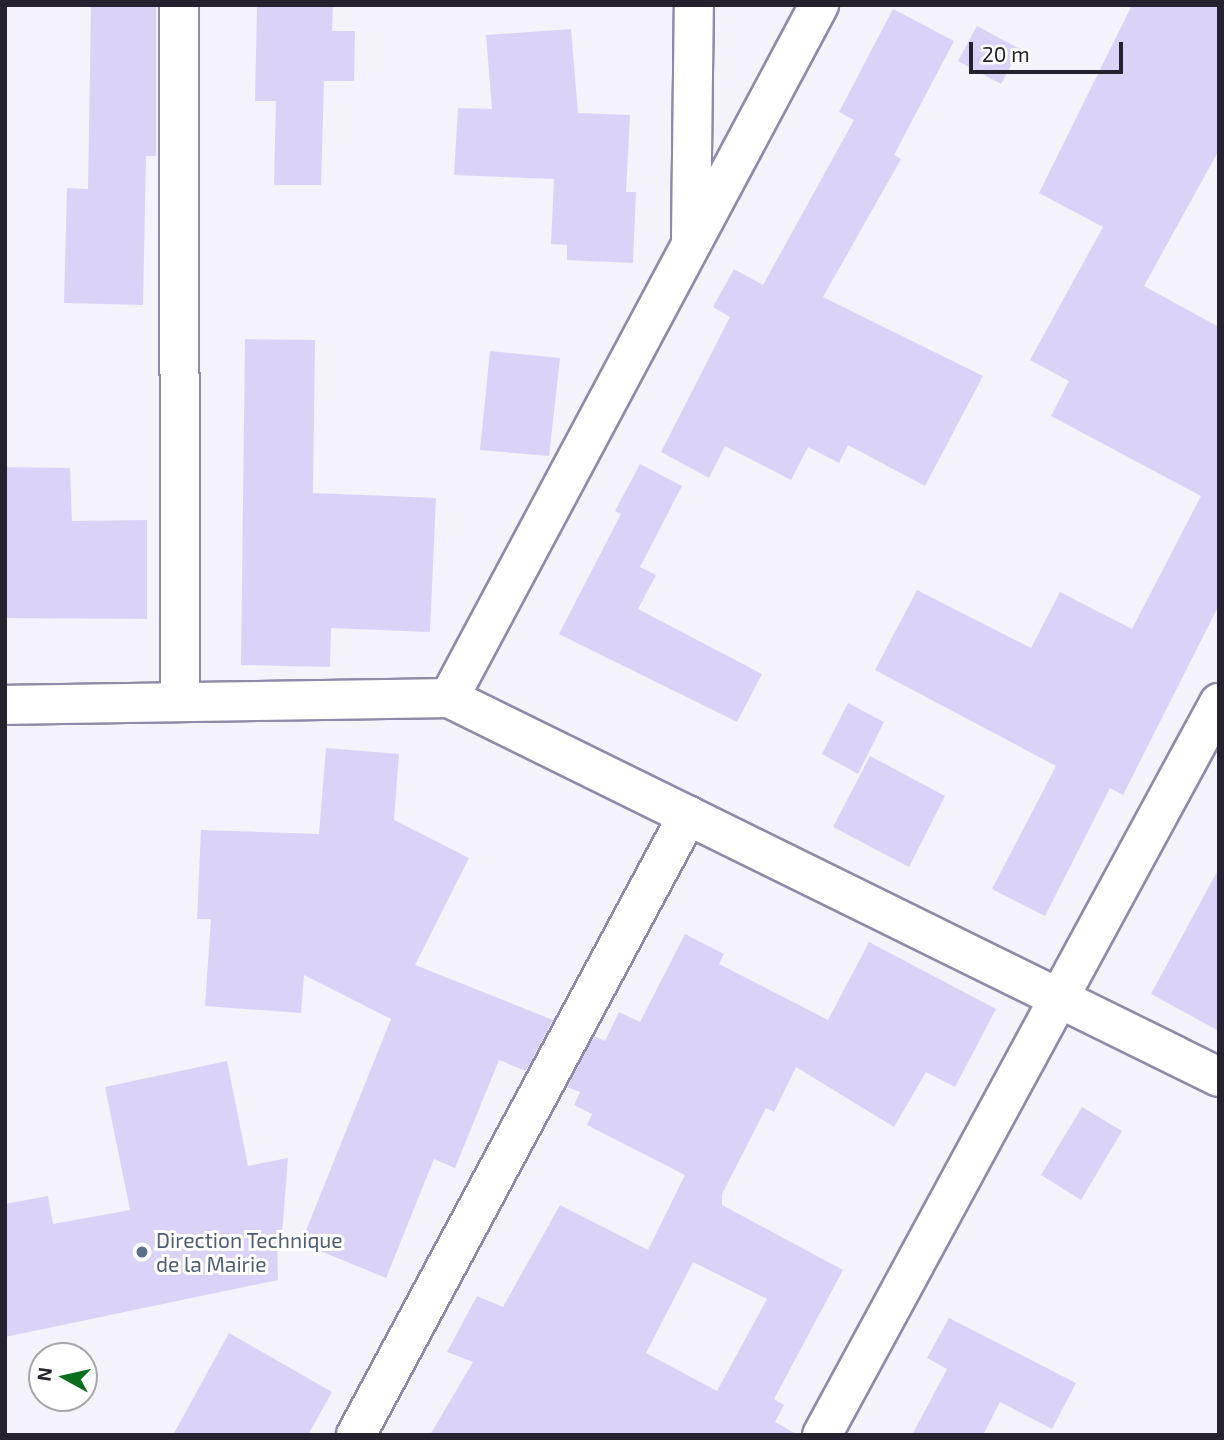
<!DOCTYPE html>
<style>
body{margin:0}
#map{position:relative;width:1224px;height:1440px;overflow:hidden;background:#f4f2fa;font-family:"Exo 2",sans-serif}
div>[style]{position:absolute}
.building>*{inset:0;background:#dbd3f7}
.roads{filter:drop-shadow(2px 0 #9189aa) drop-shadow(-2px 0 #9189aa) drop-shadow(0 2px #9189aa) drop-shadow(0 -2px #9189aa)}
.minor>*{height:38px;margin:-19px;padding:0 19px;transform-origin:19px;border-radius:19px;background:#fff}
.dots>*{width:19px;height:19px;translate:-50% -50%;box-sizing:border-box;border:4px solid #fff;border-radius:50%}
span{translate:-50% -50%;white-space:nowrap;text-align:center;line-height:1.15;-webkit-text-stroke:6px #fff;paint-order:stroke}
.service-label{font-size:21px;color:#4e5e75}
.left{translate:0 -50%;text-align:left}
.frame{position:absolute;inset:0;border:7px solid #25212f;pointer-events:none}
.north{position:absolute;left:28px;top:1342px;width:70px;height:70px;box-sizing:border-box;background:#fff;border:2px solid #a8a6ac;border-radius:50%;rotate:278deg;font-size:19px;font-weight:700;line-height:28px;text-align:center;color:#25212f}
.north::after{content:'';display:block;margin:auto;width:24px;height:32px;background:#096f1e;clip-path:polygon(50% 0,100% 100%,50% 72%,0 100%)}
.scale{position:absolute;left:969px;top:42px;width:154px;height:32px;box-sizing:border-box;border:4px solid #25212f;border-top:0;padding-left:9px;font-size:21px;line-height:24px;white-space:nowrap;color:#25212f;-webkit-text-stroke:5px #fff;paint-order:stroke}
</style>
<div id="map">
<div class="building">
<div style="clip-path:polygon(91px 5px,156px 5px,156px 156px,146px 156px,143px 305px,64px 303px,67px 188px,88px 189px)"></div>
<div style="clip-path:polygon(257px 5px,333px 5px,332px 31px,355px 31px,354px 81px,324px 81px,321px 185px,274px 185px,276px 101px,255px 101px)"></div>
<div style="clip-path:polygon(1132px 5px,1219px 5px,1219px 150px,1144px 286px,1219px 327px,1219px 605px,1123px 795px,1110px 788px,1045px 916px,992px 889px,1056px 766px,875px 670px,917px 590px,1031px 648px,1060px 592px,1132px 629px,1201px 496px,1051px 416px,1069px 381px,1030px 360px,1103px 227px,1039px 193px)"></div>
<div style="clip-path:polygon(893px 9px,954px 41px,894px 155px,901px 159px,823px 297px,983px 376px,925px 486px,848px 445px,839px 463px,808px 447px,791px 480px,725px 446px,709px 478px,661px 452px,730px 317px,713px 307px,734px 269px,763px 285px,854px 120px,839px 112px)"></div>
<div style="clip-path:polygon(977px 26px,1020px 49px,1001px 84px,958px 61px)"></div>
<div style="clip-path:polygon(571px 29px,578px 113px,630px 115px,626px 192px,636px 192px,633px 263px,567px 260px,567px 245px,551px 244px,554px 179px,454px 175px,458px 108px,492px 109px,486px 35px)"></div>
<div style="clip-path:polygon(245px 339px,315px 340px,313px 493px,436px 498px,430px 632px,331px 628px,330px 667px,241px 665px)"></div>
<div style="clip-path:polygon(490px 351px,560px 358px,549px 456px,480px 450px)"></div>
<div style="clip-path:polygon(640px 464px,682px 486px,640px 567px,656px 575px,638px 609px,762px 674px,737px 722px,559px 634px,621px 514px,615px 511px)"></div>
<div style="clip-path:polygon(5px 467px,70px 468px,72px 521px,147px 520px,147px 619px,5px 618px)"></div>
<div style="clip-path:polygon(848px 703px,884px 722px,858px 774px,822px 754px)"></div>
<div style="clip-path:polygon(326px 748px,399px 754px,394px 820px,469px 858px,415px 965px,553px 1020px,526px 1071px,499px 1060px,455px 1168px,434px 1159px,386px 1278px,301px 1243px,391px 1019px,304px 975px,301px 1013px,205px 1006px,211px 919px,197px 919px,201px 830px,319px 834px)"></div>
<div style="clip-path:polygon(870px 756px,945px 796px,909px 867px,833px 827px)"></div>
<div style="clip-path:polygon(1219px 868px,1219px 1031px,1151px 994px)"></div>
<div style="clip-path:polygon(evenodd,685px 934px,724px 954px,719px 964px,828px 1020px,869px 942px,996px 1009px,955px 1087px,926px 1072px,894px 1127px,796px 1067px,774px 1112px,766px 1108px,722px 1194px,722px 1205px,843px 1270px,774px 1399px,784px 1405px,775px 1422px,798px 1435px,430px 1435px,473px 1362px,447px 1352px,477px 1296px,503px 1307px,560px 1205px,648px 1250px,685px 1175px,587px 1125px,592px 1114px,574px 1105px,580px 1092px,567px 1087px,594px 1036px,605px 1041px,619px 1012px,640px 1022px,685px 934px,693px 1262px,767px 1299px,717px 1391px,646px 1353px,693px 1262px)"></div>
<div style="clip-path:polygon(227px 1061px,248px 1166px,288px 1158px,282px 1235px,277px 1233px,278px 1280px,5px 1337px,5px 1204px,48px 1196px,53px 1224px,130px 1210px,105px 1087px)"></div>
<div style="clip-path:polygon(1082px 1107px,1122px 1131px,1081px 1200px,1041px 1175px)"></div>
<div style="clip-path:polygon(949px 1318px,1076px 1383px,1052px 1429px,1000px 1402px,983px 1435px,912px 1435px,947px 1369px,927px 1358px)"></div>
<div style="clip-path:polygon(229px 1333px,332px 1392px,308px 1435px,173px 1435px)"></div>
</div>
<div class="roads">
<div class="minor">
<div style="left:179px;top:5px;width:697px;rotate:89.92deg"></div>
<div style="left:691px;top:238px;width:233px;rotate:-89.3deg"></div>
<div style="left:449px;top:698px;width:786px;rotate:-61.9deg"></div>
<div style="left:5px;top:705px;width:444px;rotate:-0.9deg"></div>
<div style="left:449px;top:698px;width:858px;rotate:26.21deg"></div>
<div style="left:356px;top:1435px;width:703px;rotate:-61.83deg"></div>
<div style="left:822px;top:1435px;width:833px;rotate:-61.53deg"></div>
</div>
</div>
<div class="dots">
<div style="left:142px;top:1252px;background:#5c6f8a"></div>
</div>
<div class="service-label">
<span class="left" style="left:156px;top:1252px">Direction Technique<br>de la Mairie</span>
</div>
<div class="frame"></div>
<div class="north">N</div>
<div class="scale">20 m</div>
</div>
